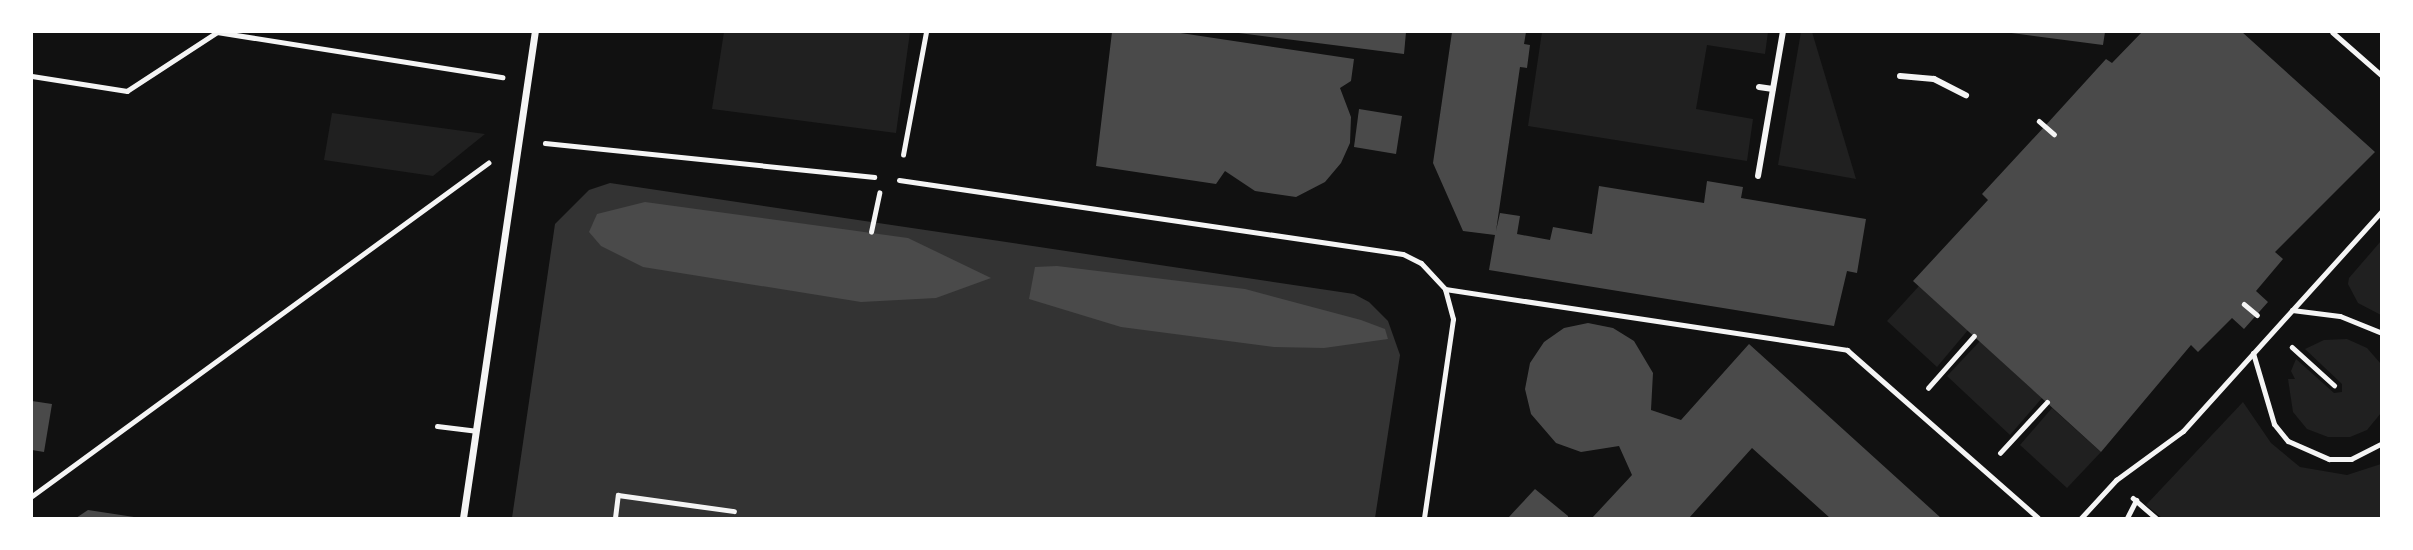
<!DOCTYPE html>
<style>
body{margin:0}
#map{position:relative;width:2413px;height:550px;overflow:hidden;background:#111;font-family:"Noto Sans",sans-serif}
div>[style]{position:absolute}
.green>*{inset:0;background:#202020}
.water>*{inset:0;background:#333}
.building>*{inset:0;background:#4a4a4a}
.path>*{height:4.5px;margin:-2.25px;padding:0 2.25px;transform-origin:2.25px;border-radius:2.25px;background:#f5f5f5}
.service>*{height:5px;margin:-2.5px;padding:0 2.5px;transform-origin:2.5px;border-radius:2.5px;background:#f5f5f5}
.pedestrian>*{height:6px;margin:-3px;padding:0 3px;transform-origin:3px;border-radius:3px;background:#f5f5f5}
.minor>*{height:7px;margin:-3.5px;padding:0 3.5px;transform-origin:3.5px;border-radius:3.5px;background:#f5f5f5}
span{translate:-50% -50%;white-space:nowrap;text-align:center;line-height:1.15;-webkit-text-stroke:6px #fff;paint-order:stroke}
.frame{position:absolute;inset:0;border:33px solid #fff;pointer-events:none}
</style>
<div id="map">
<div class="green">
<div style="clip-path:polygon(724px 32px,910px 32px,896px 133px,712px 109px)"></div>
<div style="clip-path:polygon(1542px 32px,1768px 32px,1765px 54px,1707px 45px,1696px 109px,1753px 119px,1747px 161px,1528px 126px)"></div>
<div style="clip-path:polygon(1801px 32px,1812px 32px,1856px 179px,1778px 165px)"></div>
<div style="clip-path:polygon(332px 113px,485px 134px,433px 176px,324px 160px)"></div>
<div style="clip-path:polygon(2381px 241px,2381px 315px,2358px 303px,2348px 284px,2349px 278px)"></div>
<div style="clip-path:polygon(1919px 286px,1968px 330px,1937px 367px,1887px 321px)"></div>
<div style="clip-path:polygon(2347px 339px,2367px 348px,2381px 364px,2381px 413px,2367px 430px,2350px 437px,2328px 437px,2307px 429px,2293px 412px,2288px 379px,2295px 379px,2291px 371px,2296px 359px,2334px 393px,2342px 392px,2342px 384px,2305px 349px,2324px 340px)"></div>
<div style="clip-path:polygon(1980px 341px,2042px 398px,2010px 435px,1947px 376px)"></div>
<div style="clip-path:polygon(2243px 402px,2271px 443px,2300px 467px,2347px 475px,2381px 464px,2381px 518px,2162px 518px,2146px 505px)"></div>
<div style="clip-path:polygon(2052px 408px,2101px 452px,2067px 488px,2020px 445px)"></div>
</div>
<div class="water">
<div style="clip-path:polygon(610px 183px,1354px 294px,1369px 302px,1388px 321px,1400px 355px,1375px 518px,512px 518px,555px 224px,589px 190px)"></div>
</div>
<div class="building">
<div style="clip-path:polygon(1112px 32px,1174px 32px,1354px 59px,1351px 81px,1340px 88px,1351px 117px,1350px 143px,1341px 163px,1325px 182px,1296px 197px,1255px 191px,1225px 171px,1216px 184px,1096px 166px)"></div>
<div style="clip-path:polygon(1231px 32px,1406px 32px,1404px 54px)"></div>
<div style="clip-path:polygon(1452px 32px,1526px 32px,1524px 44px,1530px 45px,1527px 68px,1520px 67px,1496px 231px,1500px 213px,1520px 216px,1517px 234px,1550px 240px,1553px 227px,1592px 234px,1599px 186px,1704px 203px,1707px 181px,1743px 187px,1741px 198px,1866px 219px,1857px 273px,1847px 271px,1834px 326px,1489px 270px,1495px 235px,1463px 231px,1433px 163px)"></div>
<div style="clip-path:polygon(2004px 32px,2105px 32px,2103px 45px)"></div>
<div style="clip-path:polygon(2142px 32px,2242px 32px,2375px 152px,2275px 252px,2283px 259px,2256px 291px,2268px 302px,2244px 329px,2232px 318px,2198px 352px,2191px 345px,2101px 452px,1913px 281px,1988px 200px,1982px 194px,2045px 126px,2106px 59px,2112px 63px)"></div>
<div style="clip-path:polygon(1359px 109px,1402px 116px,1396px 154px,1354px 147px)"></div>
<div style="clip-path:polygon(645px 202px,908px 238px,991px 278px,936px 298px,861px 302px,643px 267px,601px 246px,589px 232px,597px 214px)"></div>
<div style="clip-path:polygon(1057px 266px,1245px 289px,1361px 320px,1385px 329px,1388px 339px,1324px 348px,1274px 347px,1121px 327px,1029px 299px,1035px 267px)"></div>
<div style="clip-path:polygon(1588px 323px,1613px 328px,1634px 341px,1653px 373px,1651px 410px,1681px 420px,1749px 344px,1941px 518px,1830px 518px,1752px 448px,1689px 518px,1592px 518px,1632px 475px,1619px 446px,1581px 452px,1556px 443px,1531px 414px,1525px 389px,1530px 363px,1544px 342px,1564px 328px)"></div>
<div style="clip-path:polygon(32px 401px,52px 404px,44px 452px,32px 450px)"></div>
<div style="clip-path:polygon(1535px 489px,1568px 516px,1568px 518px,1508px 518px)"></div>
<div style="clip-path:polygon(88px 510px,134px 517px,134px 518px,76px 518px)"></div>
</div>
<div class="path">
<div style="left:32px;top:76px;width:96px;rotate:9deg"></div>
<div style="left:127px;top:91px;width:108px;rotate:-33.2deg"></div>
<div style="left:217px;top:32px;width:289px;rotate:9deg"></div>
<div style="left:2039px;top:121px;width:20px;rotate:41deg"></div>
<div style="left:545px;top:143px;width:331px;rotate:5.9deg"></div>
<div style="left:903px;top:155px;width:125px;rotate:-79.4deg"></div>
<div style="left:871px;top:232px;width:40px;rotate:-78deg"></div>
<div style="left:2244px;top:304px;width:17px;rotate:40deg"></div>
<div style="left:2292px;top:347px;width:57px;rotate:42.1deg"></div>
<div style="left:1928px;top:388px;width:69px;rotate:-48.5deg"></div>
<div style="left:2000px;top:453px;width:69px;rotate:-47.3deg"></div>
<div style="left:32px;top:496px;width:565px;rotate:-36.14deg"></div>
<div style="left:2133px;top:498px;width:30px;rotate:41deg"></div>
<div style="left:615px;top:518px;width:23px;rotate:-83deg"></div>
<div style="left:618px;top:495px;width:117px;rotate:7.9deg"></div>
<div style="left:2127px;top:518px;width:20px;rotate:-63deg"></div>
</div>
<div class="service">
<div style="left:2332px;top:32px;width:67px;rotate:41.3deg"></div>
<div style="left:899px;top:180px;width:509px;rotate:8.35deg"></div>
<div style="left:1403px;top:254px;width:20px;rotate:27deg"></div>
<div style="left:1421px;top:263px;width:35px;rotate:47deg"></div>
<div style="left:1445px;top:289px;width:31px;rotate:75deg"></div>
<div style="left:1453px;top:319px;width:201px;rotate:98.3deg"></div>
<div style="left:1445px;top:289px;width:407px;rotate:8.6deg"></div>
<div style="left:1847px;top:350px;width:254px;rotate:41.3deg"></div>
<div style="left:2292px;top:310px;width:48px;rotate:7.1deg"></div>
<div style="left:2340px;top:316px;width:45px;rotate:22deg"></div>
<div style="left:2253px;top:353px;width:74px;rotate:73.5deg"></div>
<div style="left:2274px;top:424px;width:22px;rotate:51deg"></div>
<div style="left:2288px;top:441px;width:45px;rotate:23.7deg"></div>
<div style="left:2329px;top:459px;width:22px"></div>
<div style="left:2351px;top:459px;width:35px;rotate:-27deg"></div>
<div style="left:437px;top:426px;width:39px;rotate:7deg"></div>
<div style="left:2081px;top:518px;width:52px;rotate:-47.4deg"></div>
<div style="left:2116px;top:480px;width:83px;rotate:-36.2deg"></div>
<div style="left:2183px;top:431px;width:297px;rotate:-47.9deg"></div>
</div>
<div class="pedestrian">
<div style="left:1900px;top:76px;width:34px;rotate:5deg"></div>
<div style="left:1934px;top:79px;width:36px;rotate:27deg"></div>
<div style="left:1759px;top:87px;width:14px;rotate:8deg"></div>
<div style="left:1758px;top:176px;width:146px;rotate:-80.2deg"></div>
</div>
<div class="minor">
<div style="left:463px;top:518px;width:491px;rotate:-81.6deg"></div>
</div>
<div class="frame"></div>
</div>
